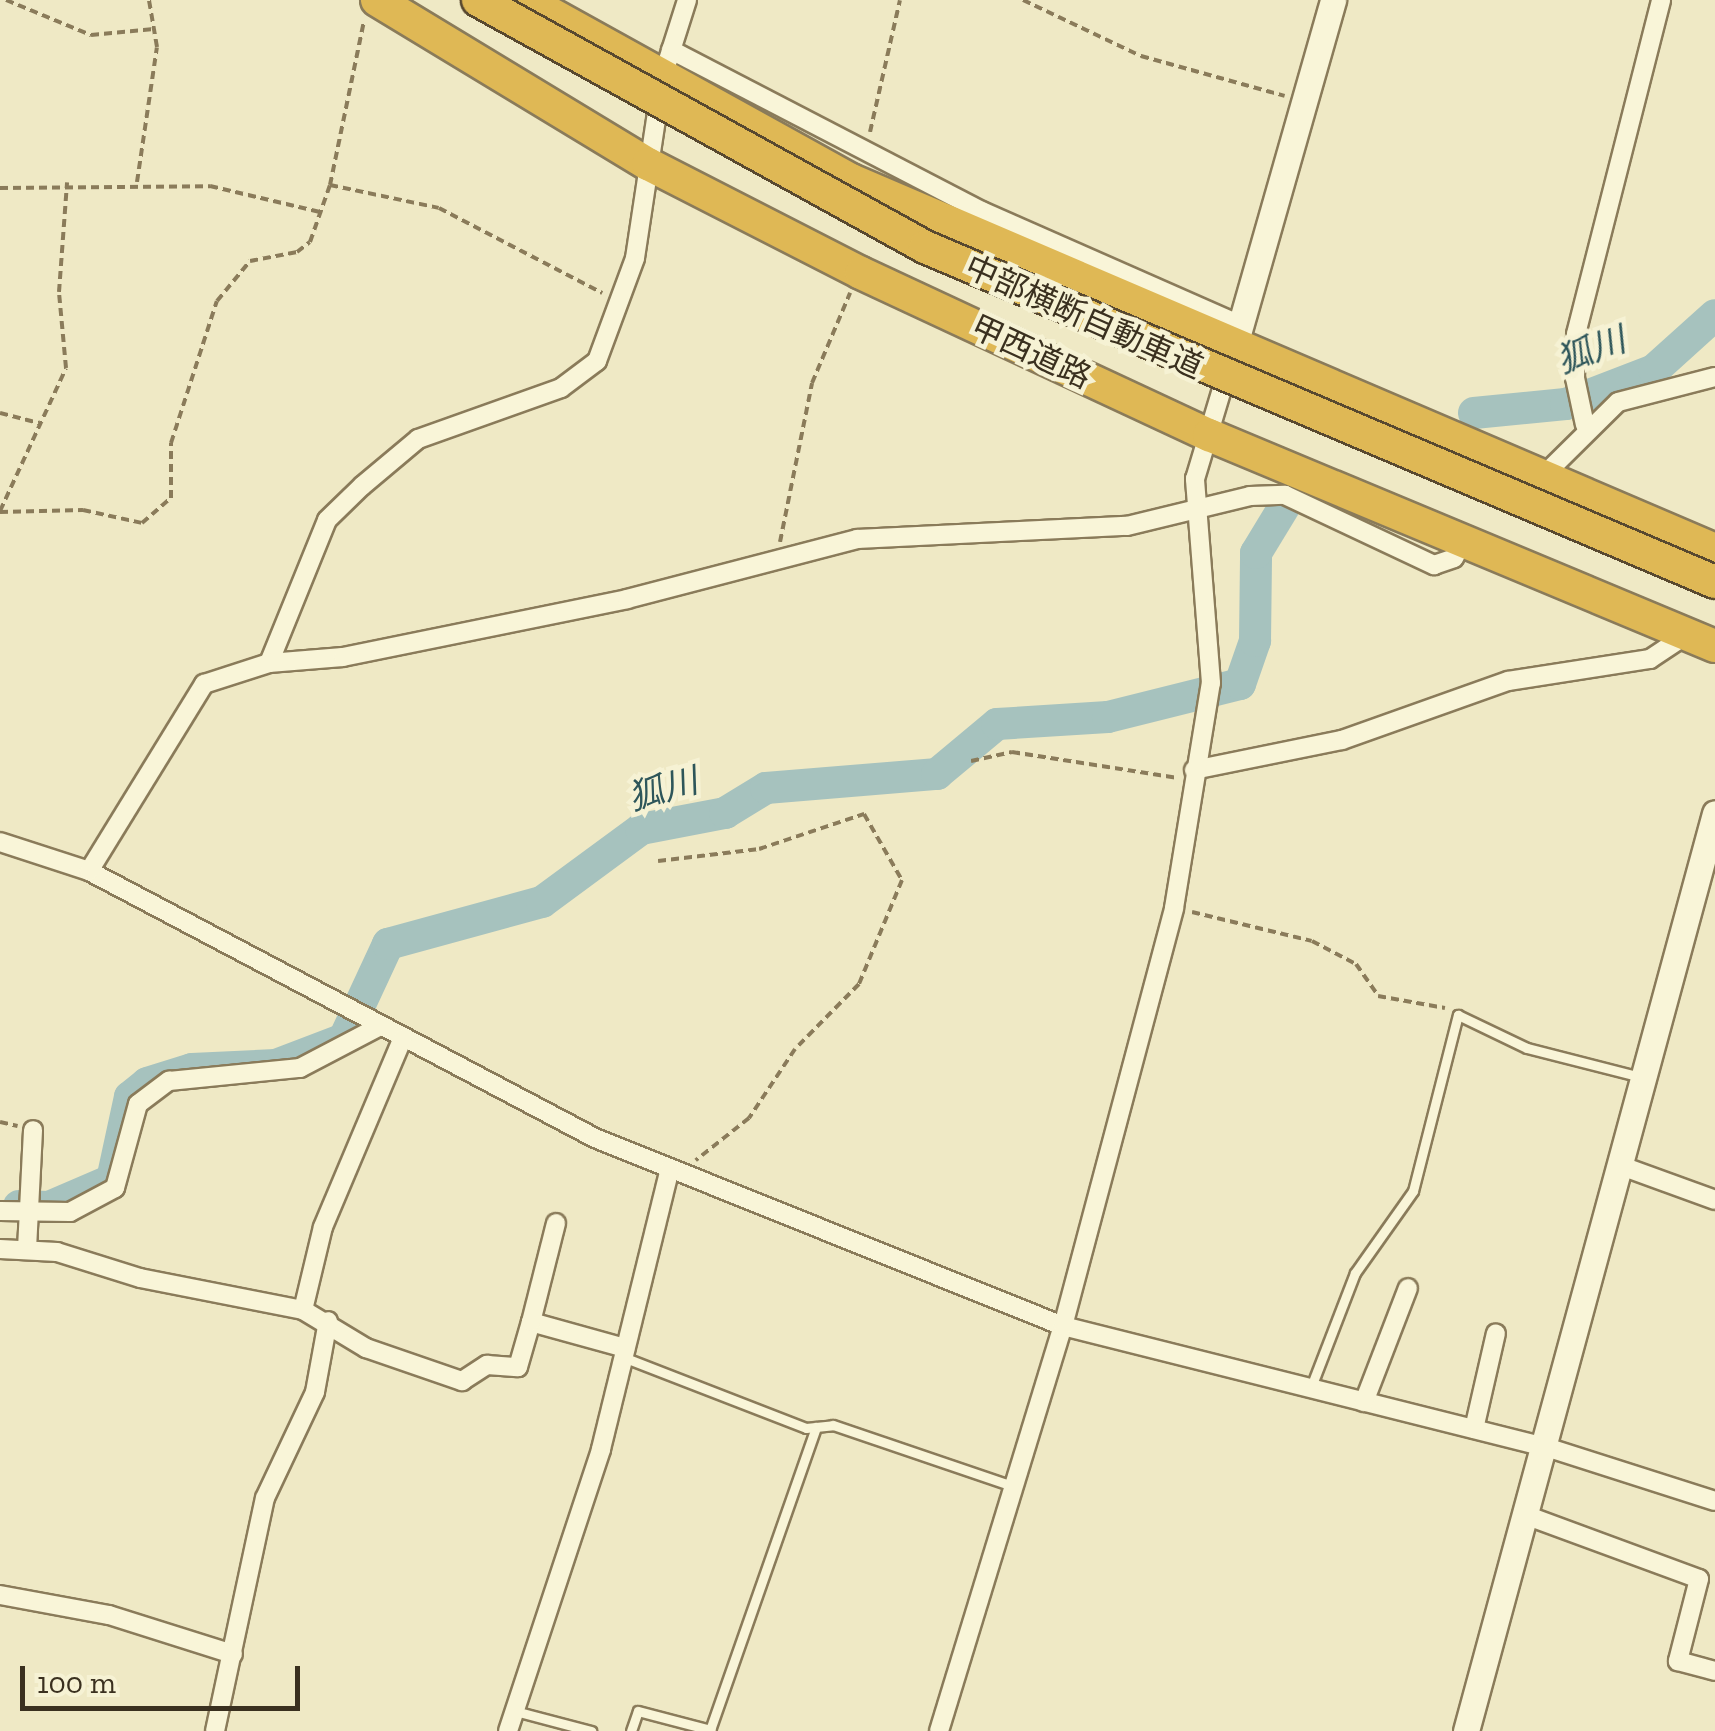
<!DOCTYPE html>
<meta charset="utf-8">
<style>
body{margin:0}
#map{position:relative;width:1715px;height:1731px;overflow:hidden;background:#efe9c5;font-family:"Zilla Slab","Noto Sans JP",serif}
div>[style]{position:absolute}
.river>*{height:32px;margin:-16px;padding:0 16px;transform-origin:16px;border-radius:16px;background:#a6c2be}
.path>*{height:4px;margin-top:-2px;transform-origin:0;background:repeating-linear-gradient(90deg,#8a7b5a 0 8px,transparent 0 13px)}
.roads{filter:drop-shadow(2px 0 #8a7b5a) drop-shadow(-2px 0 #8a7b5a) drop-shadow(0 2px #8a7b5a) drop-shadow(0 -2px #8a7b5a)}
.lane>*{height:9px;margin:-4.5px;padding:0 4.5px;transform-origin:4.5px;border-radius:4.5px;background:#f9f5d8}
.street>*{height:18px;margin:-9px;padding:0 9px;transform-origin:9px;border-radius:9px;background:#f9f5d8}
.secondary>*{height:25px;margin:-12.5px;padding:0 12.5px;transform-origin:12.5px;border-radius:12.5px;background:#f9f5d8}
.highway>*{height:32px;margin:-16px;padding:0 16px;transform-origin:16px;border-radius:16px;background:#dfb855}
.bridges{filter:drop-shadow(2px 0 #58482f) drop-shadow(-2px 0 #58482f) drop-shadow(0 2px #58482f) drop-shadow(0 -2px #58482f)}
.highway-bridge>*{height:32px;margin:-16px;padding:0 16px;transform-origin:16px;border-radius:16px;background:#dfb855}
span{translate:-50% -50%;white-space:nowrap;text-align:center;line-height:1.15;-webkit-text-stroke:9px #f6f2d4;paint-order:stroke}
.street-label{font-size:32px;color:#3a301f}
.water-label{font-size:35px;color:#2e565a;font-style:italic}
.scale{position:absolute;left:20px;top:1666px;width:280px;height:45px;box-sizing:border-box;border:5px solid #3a301f;border-top:0;padding-left:12px;font-size:30px;line-height:35px;white-space:nowrap;color:#3a301f;-webkit-text-stroke:8px #f6f2d4;paint-order:stroke}
</style>
<div id="map">
<div class="river">
<div style="left:1474px;top:413px;width:92px;rotate:-5.6deg"></div>
<div style="left:1566px;top:404px;width:94px;rotate:-21.1deg"></div>
<div style="left:1654px;top:370px;width:82px;rotate:-42deg"></div>
<div style="left:19px;top:1206px;width:30px;rotate:2deg"></div>
<div style="left:49px;top:1207px;width:69px;rotate:-23.2deg"></div>
<div style="left:112px;top:1180px;width:85px;rotate:-77.8deg"></div>
<div style="left:130px;top:1097px;width:22px;rotate:-39deg"></div>
<div style="left:147px;top:1083px;width:47px;rotate:-17.3deg"></div>
<div style="left:192px;top:1069px;width:84px;rotate:-2.7deg"></div>
<div style="left:276px;top:1065px;width:73px;rotate:-20.9deg"></div>
<div style="left:344px;top:1039px;width:105px;rotate:-65.1deg"></div>
<div style="left:388px;top:944px;width:160px;rotate:-15.3deg"></div>
<div style="left:542px;top:902px;width:123px;rotate:-36.4deg"></div>
<div style="left:641px;top:829px;width:86px;rotate:-10.8deg"></div>
<div style="left:725px;top:813px;width:48px;rotate:-31.4deg"></div>
<div style="left:766px;top:788px;width:172px;rotate:-4.7deg"></div>
<div style="left:937px;top:774px;width:78px;rotate:-39.8deg"></div>
<div style="left:997px;top:724px;width:111px;rotate:-3.6deg"></div>
<div style="left:1108px;top:717px;width:136px;rotate:-14deg"></div>
<div style="left:1240px;top:684px;width:46px;rotate:-70.8deg"></div>
<div style="left:1255px;top:641px;width:88px;rotate:-89.3deg"></div>
<div style="left:1256px;top:553px;width:54px;rotate:-58.7deg"></div>
</div>
<div class="path">
<div style="left:6px;top:0;width:92px;rotate:22.4deg"></div>
<div style="left:91px;top:35px;width:63px;rotate:-5.4deg"></div>
<div style="left:1023px;top:0;width:131px;rotate:25.4deg"></div>
<div style="left:1141px;top:56px;width:149px;rotate:15.5deg"></div>
<div style="left:870px;top:132px;width:135px;rotate:-77.2deg"></div>
<div style="left:137px;top:182px;width:136px;rotate:-81.6deg"></div>
<div style="left:157px;top:47px;width:48px;rotate:-99.7deg"></div>
<div style="left:330px;top:185px;width:111px;rotate:11.9deg"></div>
<div style="left:439px;top:208px;width:184px;rotate:27.5deg"></div>
<div style="left:0;top:188px;width:210px;rotate:-0.5deg"></div>
<div style="left:210px;top:186px;width:113px;rotate:13.3deg"></div>
<div style="left:0;top:413px;width:40px;rotate:14.4deg"></div>
<div style="left:0;top:511px;width:157px;rotate:-65.2deg"></div>
<div style="left:66px;top:368px;width:76px;rotate:-95.3deg"></div>
<div style="left:59px;top:292px;width:110px;rotate:-85.8deg"></div>
<div style="left:0;top:512px;width:83px;rotate:-1.4deg"></div>
<div style="left:83px;top:510px;width:60px;rotate:12.4deg"></div>
<div style="left:142px;top:523px;width:38px;rotate:-41deg"></div>
<div style="left:171px;top:498px;width:55px;rotate:-90deg"></div>
<div style="left:171px;top:443px;width:149px;rotate:-72.1deg"></div>
<div style="left:217px;top:301px;width:52px;rotate:-50.5deg"></div>
<div style="left:250px;top:261px;width:48px;rotate:-10.8deg"></div>
<div style="left:297px;top:252px;width:16px;rotate:-38deg"></div>
<div style="left:310px;top:242px;width:60px;rotate:-70.7deg"></div>
<div style="left:330px;top:185px;width:167px;rotate:-78.3deg"></div>
<div style="left:780px;top:542px;width:162px;rotate:-78.6deg"></div>
<div style="left:812px;top:383px;width:98px;rotate:-67.1deg"></div>
<div style="left:971px;top:761px;width:42px;rotate:-12.4deg"></div>
<div style="left:1012px;top:752px;width:168px;rotate:8.9deg"></div>
<div style="left:658px;top:861px;width:102px;rotate:-6.8deg"></div>
<div style="left:759px;top:849px;width:111px;rotate:-18.4deg"></div>
<div style="left:864px;top:814px;width:76px;rotate:60.1deg"></div>
<div style="left:902px;top:880px;width:113px;rotate:112.5deg"></div>
<div style="left:859px;top:984px;width:91px;rotate:134.6deg"></div>
<div style="left:795px;top:1049px;width:83px;rotate:123.7deg"></div>
<div style="left:749px;top:1118px;width:68px;rotate:141.6deg"></div>
<div style="left:1192px;top:912px;width:123px;rotate:13.6deg"></div>
<div style="left:1312px;top:941px;width:50px;rotate:27.6deg"></div>
<div style="left:1356px;top:964px;width:39px;rotate:55deg"></div>
<div style="left:1378px;top:996px;width:68px;rotate:10.2deg"></div>
<div style="left:0;top:1122px;width:18px;rotate:13deg"></div>
</div>
<div class="roads">
<div class="lane">
<div style="left:623px;top:1357px;width:196px;rotate:21.2deg"></div>
<div style="left:806px;top:1428px;width:27px;rotate:-6deg"></div>
<div style="left:833px;top:1425px;width:189px;rotate:18.8deg"></div>
<div style="left:1311px;top:1387px;width:122px;rotate:-68.9deg"></div>
<div style="left:1355px;top:1273px;width:100px;rotate:-54.7deg"></div>
<div style="left:1413px;top:1191px;width:182px;rotate:-75.7deg"></div>
<div style="left:1458px;top:1015px;width:76px;rotate:25.6deg"></div>
<div style="left:1527px;top:1048px;width:118px;rotate:14.3deg"></div>
<div style="left:515px;top:1711px;width:79px;rotate:14.7deg"></div>
<div style="left:710px;top:1730px;width:321px;rotate:-70.7deg"></div>
<div style="left:631px;top:1731px;width:21px;rotate:-71deg"></div>
<div style="left:638px;top:1711px;width:75px;rotate:14.6deg"></div>
</div>
<div class="street">
<div style="left:671px;top:50px;width:350px;rotate:27.4deg"></div>
<div style="left:982px;top:211px;width:282px;rotate:23.8deg"></div>
<div style="left:1585px;top:425px;width:48px;rotate:-102deg"></div>
<div style="left:1575px;top:378px;width:44px;rotate:-88.7deg"></div>
<div style="left:1576px;top:334px;width:345px;rotate:-75.7deg"></div>
<div style="left:1541px;top:478px;width:108px;rotate:-44.6deg"></div>
<div style="left:1618px;top:402px;width:100px;rotate:-14.5deg"></div>
<div style="left:269px;top:663px;width:154px;rotate:-67.9deg"></div>
<div style="left:327px;top:520px;width:49px;rotate:-44.2deg"></div>
<div style="left:362px;top:486px;width:73px;rotate:-40deg"></div>
<div style="left:418px;top:439px;width:152px;rotate:-19.6deg"></div>
<div style="left:561px;top:388px;width:45px;rotate:-36.9deg"></div>
<div style="left:597px;top:361px;width:110px;rotate:-69.7deg"></div>
<div style="left:635px;top:258px;width:181px;rotate:-81.4deg"></div>
<div style="left:662px;top:79px;width:83px;rotate:-72.4deg"></div>
<div style="left:1194px;top:770px;width:151px;rotate:-11.5deg"></div>
<div style="left:1342px;top:740px;width:176px;rotate:-19.6deg"></div>
<div style="left:1508px;top:681px;width:144px;rotate:-8.8deg"></div>
<div style="left:1650px;top:659px;width:43px;rotate:-33.7deg"></div>
<div style="left:0;top:842px;width:94px;rotate:18deg"></div>
<div style="left:89px;top:871px;width:572px;rotate:27.82deg"></div>
<div style="left:595px;top:1138px;width:504px;rotate:21.89deg"></div>
<div style="left:1063px;top:1326px;width:498px;rotate:14.1deg"></div>
<div style="left:1546px;top:1447px;width:177px;rotate:17.7deg"></div>
<div style="left:89px;top:871px;width:220px;rotate:-58.4deg"></div>
<div style="left:204px;top:684px;width:68px;rotate:-17.9deg"></div>
<div style="left:269px;top:663px;width:74px;rotate:-4.6deg"></div>
<div style="left:343px;top:657px;width:290px;rotate:-11.5deg"></div>
<div style="left:627px;top:599px;width:238px;rotate:-14.6deg"></div>
<div style="left:857px;top:539px;width:270px;rotate:-2.8deg"></div>
<div style="left:1127px;top:526px;width:127px;rotate:-13.7deg"></div>
<div style="left:1250px;top:496px;width:35px;rotate:-2deg"></div>
<div style="left:1285px;top:495px;width:165px;rotate:25.2deg"></div>
<div style="left:1434px;top:565px;width:21px;rotate:-19deg"></div>
<div style="left:1454px;top:558px;width:19px;rotate:-62deg"></div>
<div style="left:1619px;top:1165px;width:102px;rotate:20deg"></div>
<div style="left:0;top:1211px;width:70px;rotate:0.8deg"></div>
<div style="left:70px;top:1212px;width:51px;rotate:-28.1deg"></div>
<div style="left:115px;top:1188px;width:87px;rotate:-74.7deg"></div>
<div style="left:138px;top:1104px;width:39px;rotate:-37deg"></div>
<div style="left:169px;top:1081px;width:132px;rotate:-5.7deg"></div>
<div style="left:300px;top:1068px;width:90px;rotate:-27.7deg"></div>
<div style="left:0;top:1249px;width:57px;rotate:3deg"></div>
<div style="left:57px;top:1252px;width:87px;rotate:17.4deg"></div>
<div style="left:140px;top:1278px;width:166px;rotate:11.1deg"></div>
<div style="left:303px;top:1310px;width:74px;rotate:31.1deg"></div>
<div style="left:366px;top:1348px;width:102px;rotate:19deg"></div>
<div style="left:462px;top:1381px;width:30px;rotate:-33deg"></div>
<div style="left:487px;top:1365px;width:31px;rotate:4deg"></div>
<div style="left:518px;top:1367px;width:47px;rotate:-73.9deg"></div>
<div style="left:531px;top:1322px;width:98px;rotate:15.5deg"></div>
<div style="left:27px;top:1249px;width:119px;rotate:-87.1deg"></div>
<div style="left:303px;top:1310px;width:85px;rotate:-76.5deg"></div>
<div style="left:323px;top:1227px;width:205px;rotate:-67.1deg"></div>
<div style="left:531px;top:1322px;width:102px;rotate:-75.8deg"></div>
<div style="left:1364px;top:1402px;width:122px;rotate:-68.9deg"></div>
<div style="left:1474px;top:1429px;width:98px;rotate:-77.1deg"></div>
<div style="left:1528px;top:1516px;width:182px;rotate:20.2deg"></div>
<div style="left:1699px;top:1579px;width:85px;rotate:104.4deg"></div>
<div style="left:1678px;top:1661px;width:38px;rotate:15deg"></div>
<div style="left:0;top:1595px;width:111px;rotate:10.4deg"></div>
<div style="left:109px;top:1615px;width:130px;rotate:17.5deg"></div>
<div style="left:215px;top:1731px;width:238px;rotate:-77.9deg"></div>
<div style="left:265px;top:1498px;width:117px;rotate:-64.7deg"></div>
<div style="left:315px;top:1392px;width:72px;rotate:-79.6deg"></div>
<div style="left:508px;top:1731px;width:297px;rotate:-71.7deg"></div>
<div style="left:601px;top:1449px;width:289px;rotate:-76.2deg"></div>
<div style="left:939px;top:1731px;width:424px;rotate:-73deg"></div>
<div style="left:1063px;top:1326px;width:432px;rotate:-75.1deg"></div>
<div style="left:1174px;top:908px;width:228px;rotate:-80.7deg"></div>
<div style="left:1211px;top:683px;width:205px;rotate:-94.5deg"></div>
<div style="left:1195px;top:479px;width:115px;rotate:-73.3deg"></div>
</div>
<div class="secondary">
<div style="left:1234px;top:348px;width:362px;rotate:-74.1deg"></div>
<div style="left:1466px;top:1731px;width:951px;rotate:-74.82deg"></div>
</div>
<div class="highway">
<div style="left:377px;top:0;width:317px;rotate:31.2deg"></div>
<div style="left:648px;top:164px;width:239px;rotate:27.1deg"></div>
<div style="left:861px;top:273px;width:384px;rotate:25deg"></div>
<div style="left:1209px;top:435px;width:548px;rotate:22.64deg"></div>
<div style="left:526px;top:0;width:372px;rotate:29deg"></div>
<div style="left:851px;top:180px;width:940px;rotate:23.18deg"></div>
</div>
</div>
<div class="bridges">
<div class="highway-bridge">
<div style="left:478px;top:0;width:511px;rotate:28.92deg"></div>
<div style="left:925px;top:247px;width:858px;rotate:22.98deg"></div>
</div>
</div>
<div class="street-label">
<span style="left:1084px;top:317px;rotate:24deg">中部横断自動車道</span>
<span style="left:1031px;top:352px;rotate:25deg">甲西道路</span>
</div>
<div class="water-label">
<span style="left:1591px;top:350px;rotate:-20deg">狐川</span>
<span style="left:663px;top:789px;rotate:-16deg">狐川</span>
</div>
<div class="scale">100 m</div>
</div>
